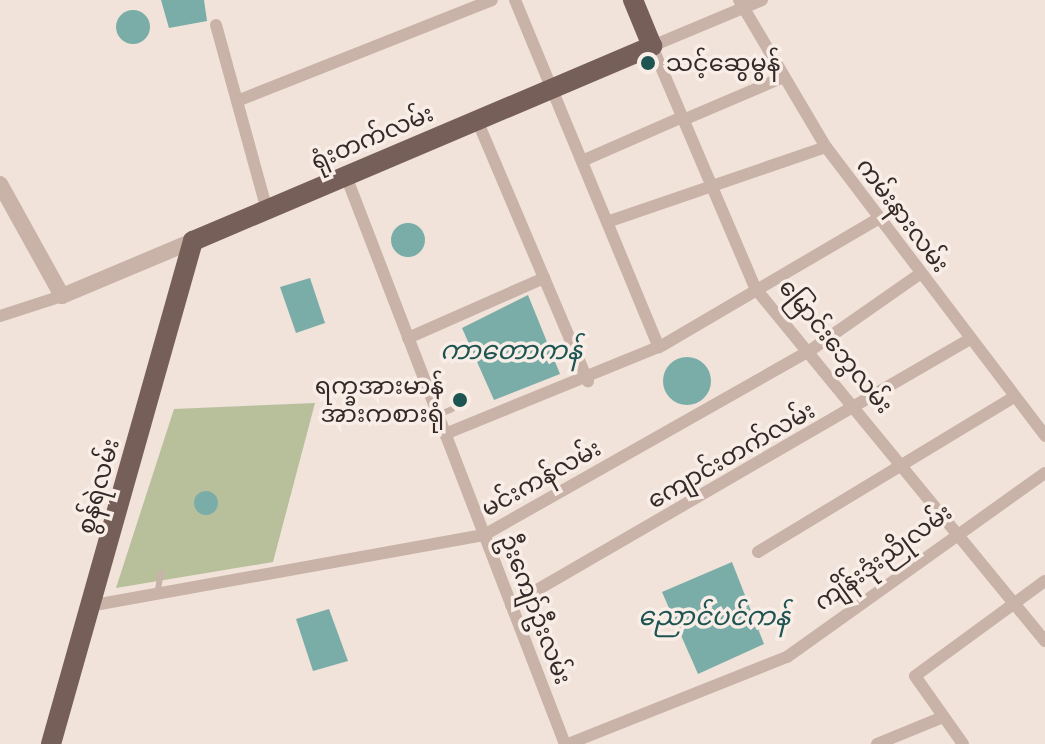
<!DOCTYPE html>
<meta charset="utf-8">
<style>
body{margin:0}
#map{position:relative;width:1045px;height:744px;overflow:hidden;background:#f1e3da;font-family:"Archivo Narrow","Noto Sans Myanmar",sans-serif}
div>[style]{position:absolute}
.green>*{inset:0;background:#b8bf9b}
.water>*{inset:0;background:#7aada8}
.round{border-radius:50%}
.service>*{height:6px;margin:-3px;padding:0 3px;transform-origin:3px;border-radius:3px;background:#c9b2a7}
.minor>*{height:12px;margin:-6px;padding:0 6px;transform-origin:6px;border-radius:6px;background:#c9b2a7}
.tertiary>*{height:16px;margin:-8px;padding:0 8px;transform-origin:8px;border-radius:8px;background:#c9b2a7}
.primary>*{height:20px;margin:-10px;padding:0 10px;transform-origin:10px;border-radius:10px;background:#775f59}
.dots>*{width:22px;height:22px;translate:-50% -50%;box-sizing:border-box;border:4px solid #f9eee7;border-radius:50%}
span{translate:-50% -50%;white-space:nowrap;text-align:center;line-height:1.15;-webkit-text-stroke:7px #f9eee7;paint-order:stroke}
.poi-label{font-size:24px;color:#352a27}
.left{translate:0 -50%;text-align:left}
.right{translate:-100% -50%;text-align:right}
.street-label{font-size:24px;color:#352a27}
.water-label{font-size:26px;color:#1e5552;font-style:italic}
</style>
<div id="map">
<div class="green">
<div style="clip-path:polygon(315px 403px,273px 562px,116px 588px,174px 409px)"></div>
</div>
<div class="water">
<div style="clip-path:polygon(161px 0,204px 0,207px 21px,169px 28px)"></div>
<div class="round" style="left:116px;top:10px;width:34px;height:34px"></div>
<div class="round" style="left:391px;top:223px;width:34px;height:34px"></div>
<div style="clip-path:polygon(310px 278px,325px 323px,296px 333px,280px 287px)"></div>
<div style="clip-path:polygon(528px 295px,560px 374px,494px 400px,462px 328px)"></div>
<div class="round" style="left:663px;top:357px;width:48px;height:48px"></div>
<div class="round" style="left:194px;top:491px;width:24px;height:24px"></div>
<div style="clip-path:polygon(732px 562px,764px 644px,698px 674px,662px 592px)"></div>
<div style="clip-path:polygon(329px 609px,348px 661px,313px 671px,296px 619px)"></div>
</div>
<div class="service">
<div style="left:427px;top:387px;width:15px;rotate:-23deg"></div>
<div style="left:438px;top:415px;width:15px;rotate:-23deg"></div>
<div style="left:157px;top:595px;width:22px;rotate:-80deg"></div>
</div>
<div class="minor">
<div style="left:515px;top:0;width:376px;rotate:67.5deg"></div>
<div style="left:739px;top:0;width:171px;rotate:59.4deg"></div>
<div style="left:826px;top:147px;width:363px;rotate:52.8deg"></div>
<div style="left:762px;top:0;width:119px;rotate:157.3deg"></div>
<div style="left:652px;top:46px;width:263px;rotate:66.9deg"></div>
<div style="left:755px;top:288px;width:457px;rotate:50.6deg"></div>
<div style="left:216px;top:25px;width:192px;rotate:74.6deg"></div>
<div style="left:237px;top:101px;width:274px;rotate:-21.6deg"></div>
<div style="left:477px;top:120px;width:284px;rotate:67deg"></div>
<div style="left:683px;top:120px;width:110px;rotate:-23.1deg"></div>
<div style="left:582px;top:161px;width:109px;rotate:-23.7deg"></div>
<div style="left:346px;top:176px;width:609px;rotate:68.92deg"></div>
<div style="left:607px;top:222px;width:231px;rotate:-18.9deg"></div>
<div style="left:0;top:316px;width:65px;rotate:-17.9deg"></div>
<div style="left:408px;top:338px;width:149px;rotate:-23.8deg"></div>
<div style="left:445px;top:434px;width:235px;rotate:-22.2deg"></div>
<div style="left:663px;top:345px;width:249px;rotate:-30.4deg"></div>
<div style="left:758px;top:552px;width:299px;rotate:-31.2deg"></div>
<div style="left:511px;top:605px;width:531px;rotate:-30.09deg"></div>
<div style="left:89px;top:606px;width:401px;rotate:-10.2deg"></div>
<div style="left:484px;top:535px;width:372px;rotate:-29.5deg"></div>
<div style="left:808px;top:352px;width:136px;rotate:-34.9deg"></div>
<div style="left:568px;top:744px;width:236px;rotate:-21.7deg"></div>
<div style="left:787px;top:657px;width:317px;rotate:-35.5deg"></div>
<div style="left:877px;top:744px;width:71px;rotate:-22.2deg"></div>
<div style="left:963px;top:744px;width:83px;rotate:-125.2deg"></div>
<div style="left:915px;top:676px;width:161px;rotate:-36.2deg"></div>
</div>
<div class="tertiary">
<div style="left:0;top:184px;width:128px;rotate:61deg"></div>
<div style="left:62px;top:296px;width:142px;rotate:-22.8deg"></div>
</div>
<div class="primary">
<div style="left:51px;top:744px;width:523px;rotate:-74.24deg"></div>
<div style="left:193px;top:241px;width:499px;rotate:-23deg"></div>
<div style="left:652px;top:46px;width:50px;rotate:-112.4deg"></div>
</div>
<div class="dots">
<div style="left:648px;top:63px;background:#1e5552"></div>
<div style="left:460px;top:400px;background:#1e5552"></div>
</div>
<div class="poi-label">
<span class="left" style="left:666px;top:63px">သင့်ဆွေမွန်</span>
<span class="right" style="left:444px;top:400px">ရက္ခအားမာန်<br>အားကစားရုံ</span>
</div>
<div class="street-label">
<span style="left:372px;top:137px;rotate:-23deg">ရုံးတက်လမ်း</span>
<span style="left:903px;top:215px;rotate:53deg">ကမ်းနားလမ်း</span>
<span style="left:836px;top:346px;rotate:51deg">မြောင်းဘွေလမ်း</span>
<span style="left:731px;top:455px;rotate:-30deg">ကျောင်းတက်လမ်း</span>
<span style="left:541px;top:478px;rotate:-29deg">မင်းကန်လမ်း</span>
<span style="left:98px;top:486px;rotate:-74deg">စွန်ရဲလမ်း</span>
<span style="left:883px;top:557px;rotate:-36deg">ကျိန်းဒုံးညိုလမ်း</span>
<span style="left:536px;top:609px;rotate:69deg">ဦးကျော်ဦးလမ်း</span>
</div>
<div class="water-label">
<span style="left:511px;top:350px">ကာတောကန်</span>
<span style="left:714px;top:616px">ညောင်ပင်ကန်</span>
</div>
</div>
